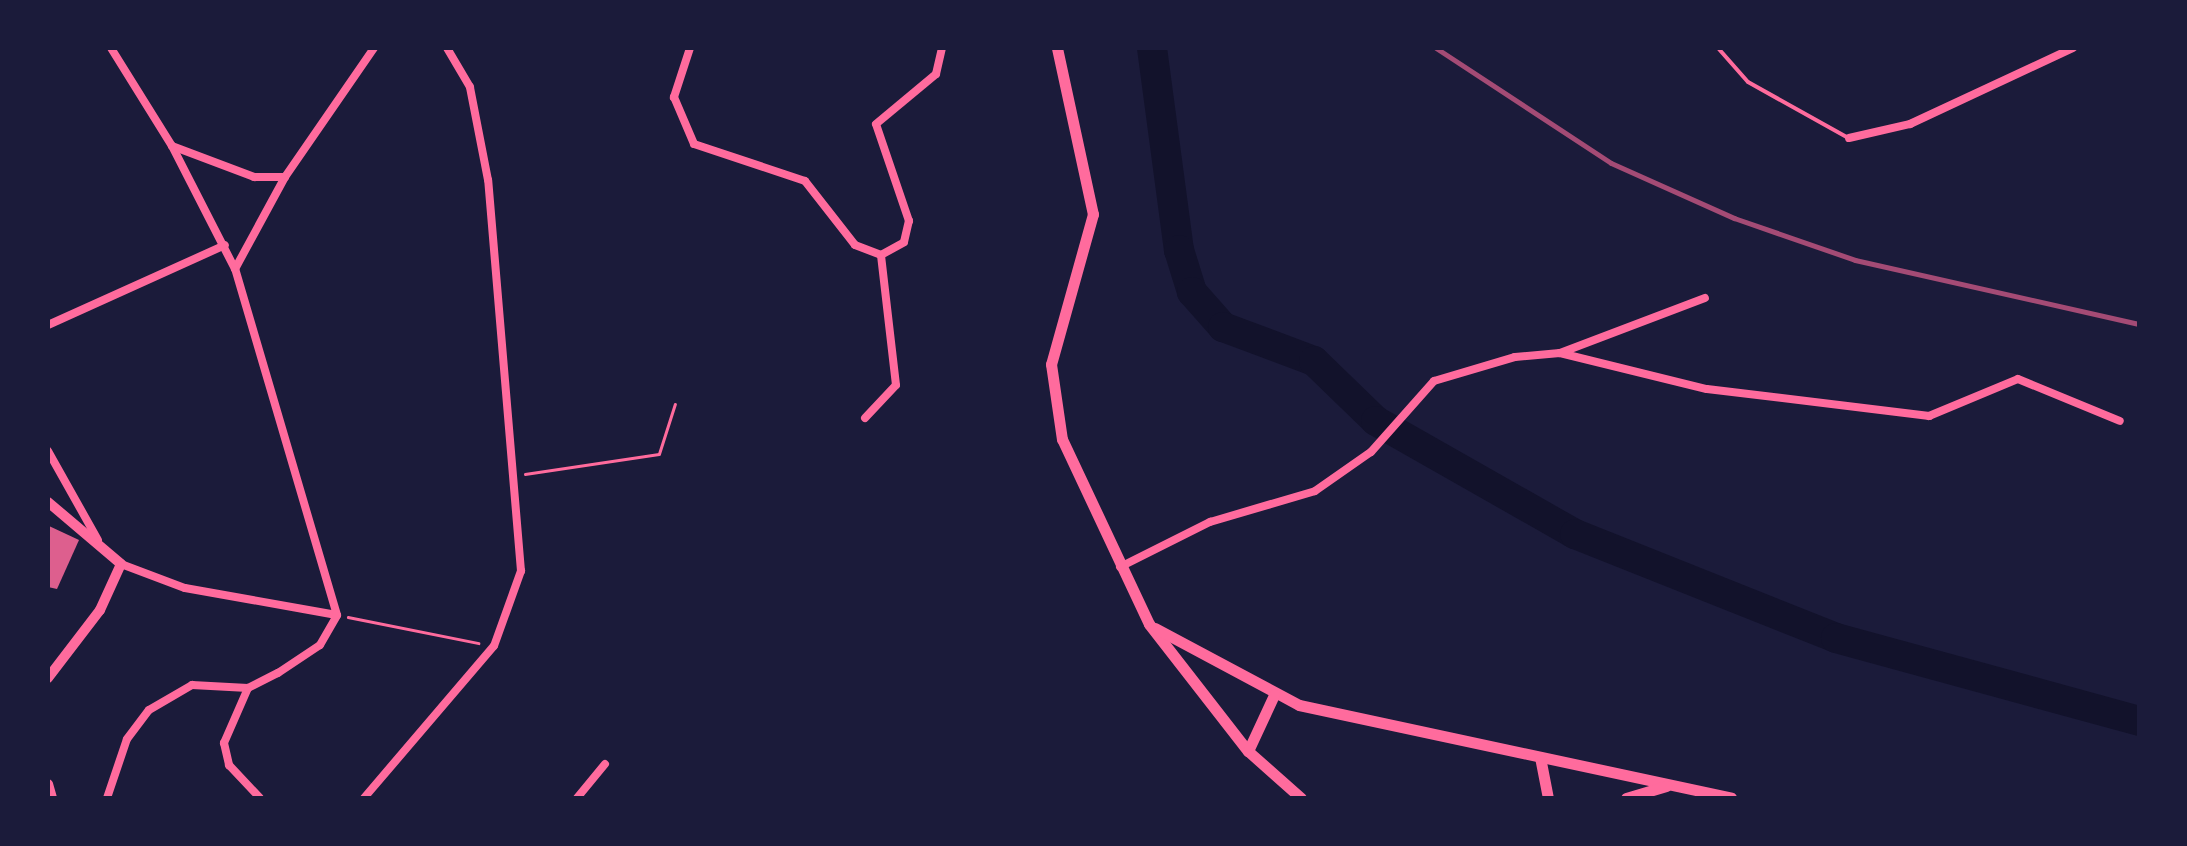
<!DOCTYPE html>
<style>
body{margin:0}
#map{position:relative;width:2187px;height:846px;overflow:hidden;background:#1b1b3a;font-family:"Space Grotesk",sans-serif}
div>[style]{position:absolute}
.river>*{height:30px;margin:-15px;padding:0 15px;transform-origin:15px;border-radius:15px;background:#12122b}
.building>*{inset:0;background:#dd5f8e}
.path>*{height:2.5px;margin:-1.25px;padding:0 1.25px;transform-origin:1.25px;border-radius:1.25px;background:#ff6b9d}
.service>*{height:4px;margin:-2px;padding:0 2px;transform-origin:2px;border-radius:2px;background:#ff6b9d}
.minor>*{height:8px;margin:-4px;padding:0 4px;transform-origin:4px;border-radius:4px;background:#ff6b9d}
.secondary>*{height:10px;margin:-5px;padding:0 5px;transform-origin:5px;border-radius:5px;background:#ff6b9d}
.primary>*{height:11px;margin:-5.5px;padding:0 5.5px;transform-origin:5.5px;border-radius:5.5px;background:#ff6b9d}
.rail>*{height:5px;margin:-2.5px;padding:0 2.5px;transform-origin:2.5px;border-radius:2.5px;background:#a44b75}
span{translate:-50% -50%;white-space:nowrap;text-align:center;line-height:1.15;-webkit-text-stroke:8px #1b1b3a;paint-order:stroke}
.frame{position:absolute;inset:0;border:50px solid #1b1b3a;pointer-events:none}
</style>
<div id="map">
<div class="river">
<div style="left:1152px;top:48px;width:204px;rotate:82.4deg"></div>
<div style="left:1179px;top:250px;width:44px;rotate:72.8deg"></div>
<div style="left:1192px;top:292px;width:47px;rotate:48.5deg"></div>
<div style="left:1223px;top:327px;width:97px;rotate:20.5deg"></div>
<div style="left:1314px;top:361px;width:86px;rotate:44.1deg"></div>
<div style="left:1376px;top:421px;width:229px;rotate:29.6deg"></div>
<div style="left:1575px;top:534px;width:281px;rotate:21.7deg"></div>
<div style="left:1836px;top:638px;width:315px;rotate:15.3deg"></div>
</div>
<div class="building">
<div style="clip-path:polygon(49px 526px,79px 540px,57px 589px,48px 587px)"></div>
</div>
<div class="path">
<div style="left:525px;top:474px;width:135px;rotate:-8.5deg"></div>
<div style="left:659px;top:454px;width:52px;rotate:-72.3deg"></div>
<div style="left:348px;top:617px;width:133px;rotate:11.3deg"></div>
</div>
<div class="service">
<div style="left:1718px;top:48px;width:45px;rotate:48.6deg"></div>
<div style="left:1748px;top:82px;width:115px;rotate:29.2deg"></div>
</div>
<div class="minor">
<div style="left:111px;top:48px;width:115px;rotate:58.1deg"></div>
<div style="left:172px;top:146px;width:88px;rotate:20.7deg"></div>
<div style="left:254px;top:177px;width:31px"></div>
<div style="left:285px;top:177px;width:157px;rotate:-55.4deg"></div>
<div style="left:690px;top:48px;width:52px;rotate:108.1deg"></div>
<div style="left:674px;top:97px;width:51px;rotate:66.9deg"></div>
<div style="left:694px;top:144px;width:117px;rotate:18.4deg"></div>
<div style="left:805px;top:181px;width:81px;rotate:52deg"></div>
<div style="left:855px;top:245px;width:28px;rotate:21deg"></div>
<div style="left:881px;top:255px;width:26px;rotate:-29deg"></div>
<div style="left:904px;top:242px;width:22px;rotate:-77deg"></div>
<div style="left:909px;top:221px;width:102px;rotate:-108.8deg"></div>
<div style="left:876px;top:124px;width:78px;rotate:-39.8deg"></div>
<div style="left:936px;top:74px;width:27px;rotate:-77deg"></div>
<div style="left:1849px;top:138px;width:63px;rotate:-12.9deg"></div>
<div style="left:1910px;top:124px;width:180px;rotate:-25deg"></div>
<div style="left:235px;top:269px;width:105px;rotate:-61.5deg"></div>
<div style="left:48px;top:325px;width:194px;rotate:-24.3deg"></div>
<div style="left:1560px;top:353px;width:155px;rotate:-20.8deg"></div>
<div style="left:865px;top:418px;width:45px;rotate:-46.8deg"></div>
<div style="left:896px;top:385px;width:131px;rotate:-96.6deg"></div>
<div style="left:48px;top:451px;width:102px;rotate:60.7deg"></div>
<div style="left:121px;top:564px;width:68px;rotate:20.6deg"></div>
<div style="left:185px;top:588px;width:154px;rotate:10.1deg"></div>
<div style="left:1120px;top:567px;width:101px;rotate:-26.6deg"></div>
<div style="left:1210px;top:522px;width:109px;rotate:-16.4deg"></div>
<div style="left:1315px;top:491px;width:68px;rotate:-34.9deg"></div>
<div style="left:1371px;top:452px;width:95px;rotate:-48.4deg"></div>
<div style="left:1434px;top:381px;width:84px;rotate:-16.5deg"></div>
<div style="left:1515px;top:357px;width:45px;rotate:-5.1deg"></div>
<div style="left:1560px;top:353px;width:151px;rotate:13.8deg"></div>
<div style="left:1707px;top:389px;width:224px;rotate:6.9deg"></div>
<div style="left:1929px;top:416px;width:96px;rotate:-22.6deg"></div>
<div style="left:2018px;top:379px;width:110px;rotate:22.4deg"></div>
<div style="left:248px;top:688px;width:60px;rotate:113.6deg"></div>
<div style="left:224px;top:743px;width:23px;rotate:77deg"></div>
<div style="left:229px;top:765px;width:45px;rotate:46.8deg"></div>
<div style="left:107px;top:798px;width:62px;rotate:-71.3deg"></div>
<div style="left:127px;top:739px;width:36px;rotate:-53deg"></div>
<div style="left:149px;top:710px;width:50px;rotate:-30.2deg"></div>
<div style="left:192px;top:685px;width:56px;rotate:3.1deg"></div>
<div style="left:248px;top:688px;width:34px;rotate:-27deg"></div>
<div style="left:278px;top:673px;width:50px;rotate:-33.7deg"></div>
<div style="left:320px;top:645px;width:34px;rotate:-60deg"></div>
<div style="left:337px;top:615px;width:361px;rotate:-106.4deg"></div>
<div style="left:235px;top:269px;width:138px;rotate:-117.1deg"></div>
<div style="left:364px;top:798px;width:200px;rotate:-49.5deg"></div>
<div style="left:494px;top:646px;width:80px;rotate:-70.2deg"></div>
<div style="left:521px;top:571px;width:392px;rotate:-94.8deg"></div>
<div style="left:488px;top:180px;width:95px;rotate:-101deg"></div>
<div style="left:470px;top:87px;width:45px;rotate:-120.5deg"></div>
<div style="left:577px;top:798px;width:44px;rotate:-50.5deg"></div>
</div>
<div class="secondary">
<div style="left:48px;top:502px;width:96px;rotate:40.3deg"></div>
<div style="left:121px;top:564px;width:51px;rotate:114.5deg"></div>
<div style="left:100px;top:610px;width:86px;rotate:127.4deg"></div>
<div style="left:48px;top:784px;width:15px;rotate:74deg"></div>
</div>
<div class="primary">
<div style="left:1057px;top:48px;width:170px;rotate:77.8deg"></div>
<div style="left:1093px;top:214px;width:156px;rotate:105.6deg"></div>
<div style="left:1051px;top:364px;width:76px;rotate:81.7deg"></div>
<div style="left:1062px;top:439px;width:204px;rotate:64.8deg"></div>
<div style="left:1149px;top:624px;width:161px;rotate:52.1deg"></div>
<div style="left:1248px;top:751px;width:71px;rotate:41.6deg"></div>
<div style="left:1155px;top:628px;width:163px;rotate:28.1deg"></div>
<div style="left:1299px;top:705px;width:442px;rotate:12.1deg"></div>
<div style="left:1248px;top:751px;width:62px;rotate:-65.1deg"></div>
<div style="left:1540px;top:757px;width:42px;rotate:79deg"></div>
<div style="left:1626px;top:798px;width:42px;rotate:-16.7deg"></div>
</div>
<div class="rail">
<div style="left:1436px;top:48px;width:209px;rotate:33.3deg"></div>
<div style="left:1611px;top:163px;width:135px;rotate:24.1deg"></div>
<div style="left:1734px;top:218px;width:128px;rotate:19.1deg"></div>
<div style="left:1855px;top:260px;width:292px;rotate:12.7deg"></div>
</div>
<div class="frame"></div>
</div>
